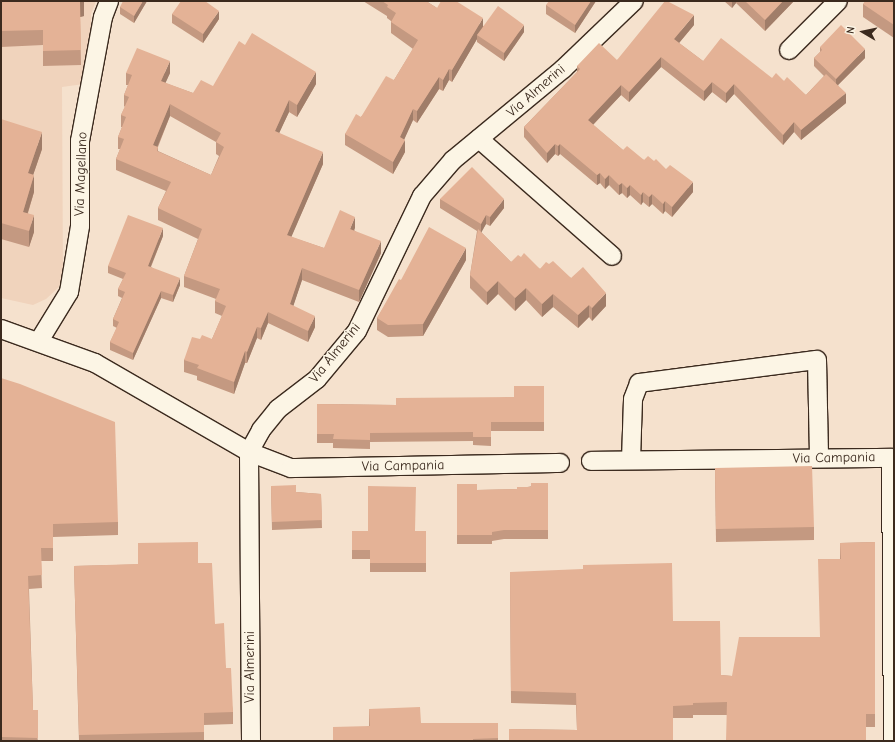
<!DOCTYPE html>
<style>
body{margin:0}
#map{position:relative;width:895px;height:742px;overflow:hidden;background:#f5e1cd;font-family:"Comic Neue",sans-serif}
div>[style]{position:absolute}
.built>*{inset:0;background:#f0d3bc}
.roads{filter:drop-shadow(1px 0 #3b2a1e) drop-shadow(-1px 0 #3b2a1e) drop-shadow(0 1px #3b2a1e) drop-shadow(0 -1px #3b2a1e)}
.street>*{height:18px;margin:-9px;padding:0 9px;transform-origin:9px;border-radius:9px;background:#fcf5e5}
.wall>*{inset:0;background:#c49981}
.shaded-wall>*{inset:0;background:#a07d69}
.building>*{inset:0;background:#e4b296}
span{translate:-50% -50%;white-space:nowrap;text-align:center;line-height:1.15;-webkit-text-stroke:3px #fcf5e5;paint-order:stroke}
.street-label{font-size:14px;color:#3b2a1e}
.frame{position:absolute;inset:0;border:2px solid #3b2a1e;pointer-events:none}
.north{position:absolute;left:843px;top:12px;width:40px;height:40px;-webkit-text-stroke:3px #fcf5e5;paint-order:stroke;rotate:279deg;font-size:11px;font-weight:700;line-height:16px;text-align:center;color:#3b2a1e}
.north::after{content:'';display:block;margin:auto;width:14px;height:18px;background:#3b2a1e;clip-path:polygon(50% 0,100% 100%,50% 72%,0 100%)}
</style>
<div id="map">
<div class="built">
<div style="clip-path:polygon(1px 1px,96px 1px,91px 14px,91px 83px,62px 87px,63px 276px,59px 287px,46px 299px,33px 305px,1px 298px)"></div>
</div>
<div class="roads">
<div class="street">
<div style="left:789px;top:50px;width:69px;rotate:-45deg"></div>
<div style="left:479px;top:139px;width:177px;rotate:41.3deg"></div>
<div style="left:1px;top:329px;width:100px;rotate:19.9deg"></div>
<div style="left:95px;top:363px;width:178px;rotate:30deg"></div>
<div style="left:249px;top:452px;width:45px;rotate:20.9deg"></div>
<div style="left:291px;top:468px;width:269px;rotate:-1.1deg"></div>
<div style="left:39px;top:341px;width:57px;rotate:-58.5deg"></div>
<div style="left:69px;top:292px;width:67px;rotate:-80.5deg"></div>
<div style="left:80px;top:226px;width:85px;rotate:-90deg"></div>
<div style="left:80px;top:141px;width:126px;rotate:-79.5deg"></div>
<div style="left:103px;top:17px;width:17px;rotate:-69deg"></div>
<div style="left:631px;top:460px;width:61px;rotate:-88.1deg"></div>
<div style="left:633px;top:399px;width:17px;rotate:-69deg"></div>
<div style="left:639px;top:383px;width:179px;rotate:-7.4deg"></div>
<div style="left:817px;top:360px;width:98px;rotate:88.8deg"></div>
<div style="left:591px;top:461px;width:300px;rotate:-0.6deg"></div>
<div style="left:891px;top:458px;width:283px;rotate:89.6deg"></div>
<div style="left:251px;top:741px;width:289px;rotate:-90.4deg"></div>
<div style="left:249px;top:452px;width:25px;rotate:-61deg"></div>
<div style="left:261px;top:430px;width:27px;rotate:-51deg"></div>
<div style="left:278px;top:409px;width:49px;rotate:-37.6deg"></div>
<div style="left:317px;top:379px;width:62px;rotate:-50.2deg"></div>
<div style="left:357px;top:331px;width:150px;rotate:-64.3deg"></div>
<div style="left:422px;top:196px;width:48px;rotate:-49.3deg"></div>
<div style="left:453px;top:160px;width:143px;rotate:-39.6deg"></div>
<div style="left:563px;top:69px;width:98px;rotate:-43.8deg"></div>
</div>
</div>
<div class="wall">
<div style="clip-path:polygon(1px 1px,84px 16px,80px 17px,81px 65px,43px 66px,43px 45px,1px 47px)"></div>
<div style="clip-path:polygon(147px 1px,134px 23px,120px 14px,120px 7px)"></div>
<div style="clip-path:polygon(363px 1px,426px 1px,437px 8px,483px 26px,524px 32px,504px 61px,477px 42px,477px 39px,452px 82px,449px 80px,443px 91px,439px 89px,417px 123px,413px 120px,404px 139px,405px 152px,393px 174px,345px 145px,345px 134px,361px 117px,394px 80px,413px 49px,391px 33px,391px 21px,387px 18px,387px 16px)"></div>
<div style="clip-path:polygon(596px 1px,575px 33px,546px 14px,546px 5px)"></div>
<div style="clip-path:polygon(724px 1px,794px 1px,765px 31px,736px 3px,732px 8px)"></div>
<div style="clip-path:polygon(894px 1px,894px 38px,863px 17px,863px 4px)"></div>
<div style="clip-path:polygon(172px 14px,219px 19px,203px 43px,172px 23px)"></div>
<div style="clip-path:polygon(694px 25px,679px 43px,703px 61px,784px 81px,806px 95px,824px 76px,814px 66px,814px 58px,820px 52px,820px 47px,865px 58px,838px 85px,846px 103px,801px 140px,794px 132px,783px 145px,734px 94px,726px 103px,712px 92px,704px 101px,661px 67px,629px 102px,621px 95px,593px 125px,623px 150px,644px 160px,654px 161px,693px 192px,672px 217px,665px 211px,663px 214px,652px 204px,649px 207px,643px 202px,641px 205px,630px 195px,627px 198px,622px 193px,619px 195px,609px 185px,605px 189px,600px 183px,597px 185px,560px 154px,558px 156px,555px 154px,547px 163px,524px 137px,524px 127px,577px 72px,577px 66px,617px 60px)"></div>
<div style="clip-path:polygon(evenodd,126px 73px,170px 73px,165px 83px,193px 93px,213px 86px,316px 84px,297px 117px,289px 112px,279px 133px,323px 164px,291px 237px,324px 248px,355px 228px,354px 230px,381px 253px,359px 302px,302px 280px,293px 306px,315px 327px,308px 342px,268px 323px,261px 340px,257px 338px,247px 363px,245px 363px,234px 394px,197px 380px,197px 376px,184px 372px,184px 360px,200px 339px,212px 339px,222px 316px,215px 313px,215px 301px,216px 299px,184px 287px,184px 276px,198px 239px,158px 220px,158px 208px,166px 191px,116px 170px,116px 159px,120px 149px,118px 149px,118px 137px,122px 127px,121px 127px,121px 115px,125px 107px,124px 106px,124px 95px,128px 85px,126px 85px,126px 73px,170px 116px,216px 142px,216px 154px,219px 156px,211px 175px,158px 151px,158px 147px,170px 116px)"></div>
<div style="clip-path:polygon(1px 119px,42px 149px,33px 175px,34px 192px,28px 213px,34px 232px,29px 247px,1px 239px)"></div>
<div style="clip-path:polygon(440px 199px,504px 208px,490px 226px,486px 224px,481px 232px,511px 262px,521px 257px,540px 269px,549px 264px,571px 278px,606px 306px,592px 321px,589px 317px,578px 328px,553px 307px,542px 317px,526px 300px,515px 311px,498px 294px,487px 305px,470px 288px,470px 275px,477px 231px,440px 208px)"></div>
<div style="clip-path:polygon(163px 236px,151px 267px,180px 285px,173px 302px,161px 298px,133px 360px,110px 350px,110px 342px,117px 328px,113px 326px,113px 319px,122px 298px,118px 296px,118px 289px,123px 279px,108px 273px,108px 266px)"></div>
<div style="clip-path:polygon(466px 260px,423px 336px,388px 337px,377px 330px,377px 318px,401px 280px)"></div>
<div style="clip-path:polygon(1px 378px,118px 522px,118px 535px,53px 537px,53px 561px,41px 561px,42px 588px,29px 589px,33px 710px,38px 741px,1px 741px)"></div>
<div style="clip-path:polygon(544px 386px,544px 431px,491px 431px,491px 446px,473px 445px,473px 441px,370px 442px,370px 449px,333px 448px,333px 443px,317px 443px,317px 404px,396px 405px,514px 397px)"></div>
<div style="clip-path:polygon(715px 468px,814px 527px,814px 540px,716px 542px)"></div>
<div style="clip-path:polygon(548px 483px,548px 539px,504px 539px,492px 541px,492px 544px,457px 544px,457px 484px,477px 490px,517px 489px)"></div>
<div style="clip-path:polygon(271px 486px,296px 492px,321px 494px,322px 528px,272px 530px)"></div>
<div style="clip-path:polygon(352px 531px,426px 531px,426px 572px,370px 572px,370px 559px,352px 559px)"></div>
<div style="clip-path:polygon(875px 542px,875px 727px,866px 727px,726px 715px,693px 715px,693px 718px,673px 718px,673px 741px,509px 741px,509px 729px,577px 730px,576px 705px,511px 703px,510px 572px,673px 621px,721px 675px,732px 676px,820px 637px,840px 559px,840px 543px)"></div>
<div style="clip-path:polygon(198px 563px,226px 668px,233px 712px,233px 724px,204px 725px,204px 741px,79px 741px,74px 566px)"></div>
<div style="clip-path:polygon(369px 709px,421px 723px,498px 723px,498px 741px,333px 741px,369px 726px)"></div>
</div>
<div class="shaded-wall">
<div style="clip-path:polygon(84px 1px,84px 16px,80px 17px,80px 2px)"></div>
<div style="clip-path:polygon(143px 1px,147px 1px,134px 23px,134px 16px)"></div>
<div style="clip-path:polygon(591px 1px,596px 1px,575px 33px,575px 25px)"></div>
<div style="clip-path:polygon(732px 1px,736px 1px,736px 3px,732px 8px)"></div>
<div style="clip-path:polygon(783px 1px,794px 1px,765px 31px,765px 20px)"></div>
<div style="clip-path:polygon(219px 11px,219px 19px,203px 43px,203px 34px)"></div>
<div style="clip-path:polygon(694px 15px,694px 25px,674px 49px,674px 39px)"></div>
<div style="clip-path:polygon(483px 18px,483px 29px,477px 35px,477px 39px,452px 82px,452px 70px)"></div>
<div style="clip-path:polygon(524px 25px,524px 32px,504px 61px,504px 53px)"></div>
<div style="clip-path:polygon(865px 49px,865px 58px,836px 87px,836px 79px)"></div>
<div style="clip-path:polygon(661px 57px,661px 67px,629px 102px,629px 92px)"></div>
<div style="clip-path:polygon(170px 61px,170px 73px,161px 93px,161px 81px)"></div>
<div style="clip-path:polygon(449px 69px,449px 80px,443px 91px,443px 80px)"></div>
<div style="clip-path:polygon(316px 72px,316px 84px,297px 117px,297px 105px)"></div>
<div style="clip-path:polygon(439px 77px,439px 89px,417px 123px,417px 111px)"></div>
<div style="clip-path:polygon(712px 82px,712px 92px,704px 101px,704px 91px)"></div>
<div style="clip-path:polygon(734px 84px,734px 94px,726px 103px,726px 93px)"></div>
<div style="clip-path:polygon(621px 85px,621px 95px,588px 130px,588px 120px)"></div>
<div style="clip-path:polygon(846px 93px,846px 103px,801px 140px,801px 130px)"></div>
<div style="clip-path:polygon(289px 100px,289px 112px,275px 142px,275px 131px)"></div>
<div style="clip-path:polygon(170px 104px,170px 116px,153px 157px,153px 145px)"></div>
<div style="clip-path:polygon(413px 109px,413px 120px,400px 149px,400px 137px)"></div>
<div style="clip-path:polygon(794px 122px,794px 132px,783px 145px,783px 135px)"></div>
<div style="clip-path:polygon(42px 132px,42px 149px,28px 190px,28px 173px)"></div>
<div style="clip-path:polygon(405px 140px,405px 152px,393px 174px,393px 162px)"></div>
<div style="clip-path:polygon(555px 144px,555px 154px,547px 163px,547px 153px)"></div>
<div style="clip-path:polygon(560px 144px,560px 154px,558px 156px,558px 146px)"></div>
<div style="clip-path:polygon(323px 152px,323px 164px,287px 247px,287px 235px)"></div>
<div style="clip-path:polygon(600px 173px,600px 183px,597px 185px,597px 175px)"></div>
<div style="clip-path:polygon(34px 175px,34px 192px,23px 228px,23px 212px)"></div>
<div style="clip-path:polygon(609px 175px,609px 185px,605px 189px,605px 179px)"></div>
<div style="clip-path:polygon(693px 182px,693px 192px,672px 217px,672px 207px)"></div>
<div style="clip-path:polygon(622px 183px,622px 193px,619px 195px,619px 185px)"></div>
<div style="clip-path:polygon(630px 185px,630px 195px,627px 198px,627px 188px)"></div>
<div style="clip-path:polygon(643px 192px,643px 202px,641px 205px,641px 195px)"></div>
<div style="clip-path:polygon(652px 194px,652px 204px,649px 207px,649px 197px)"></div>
<div style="clip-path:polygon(504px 199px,504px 208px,490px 226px,490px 217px)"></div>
<div style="clip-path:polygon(665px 201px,665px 211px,663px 214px,663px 204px)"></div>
<div style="clip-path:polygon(34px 215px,34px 232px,29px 247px,29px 231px)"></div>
<div style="clip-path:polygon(486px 215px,486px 224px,481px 233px,481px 224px)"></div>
<div style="clip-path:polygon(355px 217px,355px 228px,350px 240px,350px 229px)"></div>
<div style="clip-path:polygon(163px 228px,163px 236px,148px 273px,148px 266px)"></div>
<div style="clip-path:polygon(381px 241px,381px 253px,359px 302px,359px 290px)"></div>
<div style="clip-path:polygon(466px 248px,466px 260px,423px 336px,423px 324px)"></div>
<div style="clip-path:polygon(302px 268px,302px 280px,290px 316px,290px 304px)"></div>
<div style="clip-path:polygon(180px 278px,180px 285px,173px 302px,173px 295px)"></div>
<div style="clip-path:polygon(498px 281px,498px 294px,487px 305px,487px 292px)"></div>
<div style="clip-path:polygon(526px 288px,526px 300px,515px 311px,515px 298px)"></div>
<div style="clip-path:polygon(161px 291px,161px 298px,133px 360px,133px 353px)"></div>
<div style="clip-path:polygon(606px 293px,606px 306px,592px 321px,592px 308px)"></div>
<div style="clip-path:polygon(553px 294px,553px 307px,542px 317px,542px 304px)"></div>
<div style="clip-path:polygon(589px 305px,589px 317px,578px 328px,578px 315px)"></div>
<div style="clip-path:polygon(268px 312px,268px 323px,261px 340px,261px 328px)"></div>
<div style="clip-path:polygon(315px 316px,315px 327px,308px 342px,308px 331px)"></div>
<div style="clip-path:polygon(257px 327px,257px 338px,247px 363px,247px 352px)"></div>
<div style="clip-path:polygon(245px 351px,245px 363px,234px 394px,234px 382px)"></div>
</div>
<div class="building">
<div style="clip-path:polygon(1px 1px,84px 1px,80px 2px,81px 50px,43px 51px,43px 30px,1px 31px)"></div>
<div style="clip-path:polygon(123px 1px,143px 1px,134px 16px,120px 7px)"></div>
<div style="clip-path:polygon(181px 1px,205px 1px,219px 11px,203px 34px,172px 14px)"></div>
<div style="clip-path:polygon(382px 1px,426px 1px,437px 8px,441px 1px,456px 1px,483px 18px,452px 70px,449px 69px,443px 80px,439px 77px,417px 111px,413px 109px,400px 137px,405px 140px,393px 162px,345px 134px,356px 114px,361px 117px,386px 76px,394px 80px,418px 40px,391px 22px,396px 13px,387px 7px,388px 5px)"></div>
<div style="clip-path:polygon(549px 1px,591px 1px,575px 25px,546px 5px)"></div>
<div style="clip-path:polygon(665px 1px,667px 1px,694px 15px,674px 39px,703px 61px,721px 38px,772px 78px,776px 73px,784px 81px,787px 77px,806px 95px,826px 74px,846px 93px,801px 130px,794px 122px,783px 135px,734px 84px,726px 93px,712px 82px,704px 91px,661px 57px,629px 92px,621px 85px,588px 120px,623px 150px,627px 146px,644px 160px,648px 156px,654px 161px,656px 159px,666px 169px,670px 165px,693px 182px,672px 207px,665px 201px,663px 204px,652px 194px,649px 197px,643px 192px,641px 195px,630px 185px,627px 188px,622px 183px,619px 185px,609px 175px,605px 179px,600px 173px,597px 175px,560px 144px,558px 146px,555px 144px,547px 153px,524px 127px,580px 69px,577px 66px,599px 43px,617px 60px)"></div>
<div style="clip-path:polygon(745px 1px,783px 1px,765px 20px)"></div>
<div style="clip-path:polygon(865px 1px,894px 1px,894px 25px,863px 4px)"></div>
<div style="clip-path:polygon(498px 6px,524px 25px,504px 53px,477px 35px)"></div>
<div style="clip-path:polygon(841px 25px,865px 49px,836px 79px,814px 58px,822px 50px,820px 47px)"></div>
<div style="clip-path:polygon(evenodd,252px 33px,316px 72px,297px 105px,289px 100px,275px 131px,323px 152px,287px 235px,324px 248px,340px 210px,355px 217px,350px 229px,381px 241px,359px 290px,302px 268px,290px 304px,315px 316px,308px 331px,268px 312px,261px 328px,257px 327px,247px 352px,245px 351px,234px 382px,197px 368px,199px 365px,184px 360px,192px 337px,200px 339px,202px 335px,212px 339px,226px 306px,215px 301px,220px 289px,184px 276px,202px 229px,158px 208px,171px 182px,116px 159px,124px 139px,118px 137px,126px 117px,121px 115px,129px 97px,124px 95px,132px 75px,126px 73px,137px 48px,170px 61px,161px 81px,193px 93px,201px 80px,213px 86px,239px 41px,245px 45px,252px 33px,170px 104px,221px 133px,216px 142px,224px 147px,211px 175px,157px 151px,158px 147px,153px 145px,170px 104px)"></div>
<div style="clip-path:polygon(1px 119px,42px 132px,28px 173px,34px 175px,23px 212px,34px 215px,29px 231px,1px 223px)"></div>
<div style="clip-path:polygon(472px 167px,504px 199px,490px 217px,486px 215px,481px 224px,440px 199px)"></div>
<div style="clip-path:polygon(128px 215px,163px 228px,148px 266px,180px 278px,173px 295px,161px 291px,133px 353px,110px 342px,119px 322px,113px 319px,125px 292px,118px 289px,126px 273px,108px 266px)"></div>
<div style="clip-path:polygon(429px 227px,466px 248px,423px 324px,388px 325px,377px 318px,399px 279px,401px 280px)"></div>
<div style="clip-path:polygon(478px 229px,511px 262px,518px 255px,521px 257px,524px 253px,540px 269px,546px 262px,549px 264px,553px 261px,571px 278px,583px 267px,606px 293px,592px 308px,589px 305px,578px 315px,553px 294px,542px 304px,526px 288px,515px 298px,498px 281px,487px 292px,470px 275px)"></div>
<div style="clip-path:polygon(1px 378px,20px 384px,115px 422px,118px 522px,53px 524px,53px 548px,41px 548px,42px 575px,28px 576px,33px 710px,38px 710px,38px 738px,1px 737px)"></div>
<div style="clip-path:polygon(514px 386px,544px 386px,544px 422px,491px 422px,491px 437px,473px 437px,473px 432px,370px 433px,370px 440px,333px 439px,334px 434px,317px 434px,317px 404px,396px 405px,396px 398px,514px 397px)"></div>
<div style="clip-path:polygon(812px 466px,814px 527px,716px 529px,715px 468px)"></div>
<div style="clip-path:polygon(531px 483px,548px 483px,548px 530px,504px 530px,492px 532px,492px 535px,457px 535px,457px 484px,477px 484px,477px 490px,517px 489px,517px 487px,531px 487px)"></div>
<div style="clip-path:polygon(296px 485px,296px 492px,321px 494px,322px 520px,272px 522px,271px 486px)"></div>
<div style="clip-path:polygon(368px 486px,416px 487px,415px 531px,426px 531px,426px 563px,370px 563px,370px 550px,352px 550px,352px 531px,368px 531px)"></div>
<div style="clip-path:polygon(198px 542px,198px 563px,212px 563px,215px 624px,224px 623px,226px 668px,231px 668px,233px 712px,204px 713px,204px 732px,79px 735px,74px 566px,138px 564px,138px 543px)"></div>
<div style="clip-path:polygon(875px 542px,875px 714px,866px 714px,866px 741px,726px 741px,727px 702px,693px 703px,693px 705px,673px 706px,673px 741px,509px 741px,509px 729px,577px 730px,576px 693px,511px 691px,510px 572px,583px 569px,583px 565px,672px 563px,673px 621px,720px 621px,721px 675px,732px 676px,739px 637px,820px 637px,818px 559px,841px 559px,840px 543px)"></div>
<div style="clip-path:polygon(420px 707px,421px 723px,498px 723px,498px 738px,473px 739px,473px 741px,333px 741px,333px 727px,370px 726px,369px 709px)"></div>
</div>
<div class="street-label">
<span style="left:536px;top:91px;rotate:-41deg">Via Almerini</span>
<span style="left:81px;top:174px;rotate:-88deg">Via Magellano</span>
<span style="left:335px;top:353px;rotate:-51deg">Via Almerini</span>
<span style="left:834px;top:458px;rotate:-1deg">Via Campania</span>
<span style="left:403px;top:466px;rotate:-1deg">Via Campania</span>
<span style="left:250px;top:667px;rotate:-90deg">Via Almerini</span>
</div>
<div class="frame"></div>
<div class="north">N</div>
</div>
